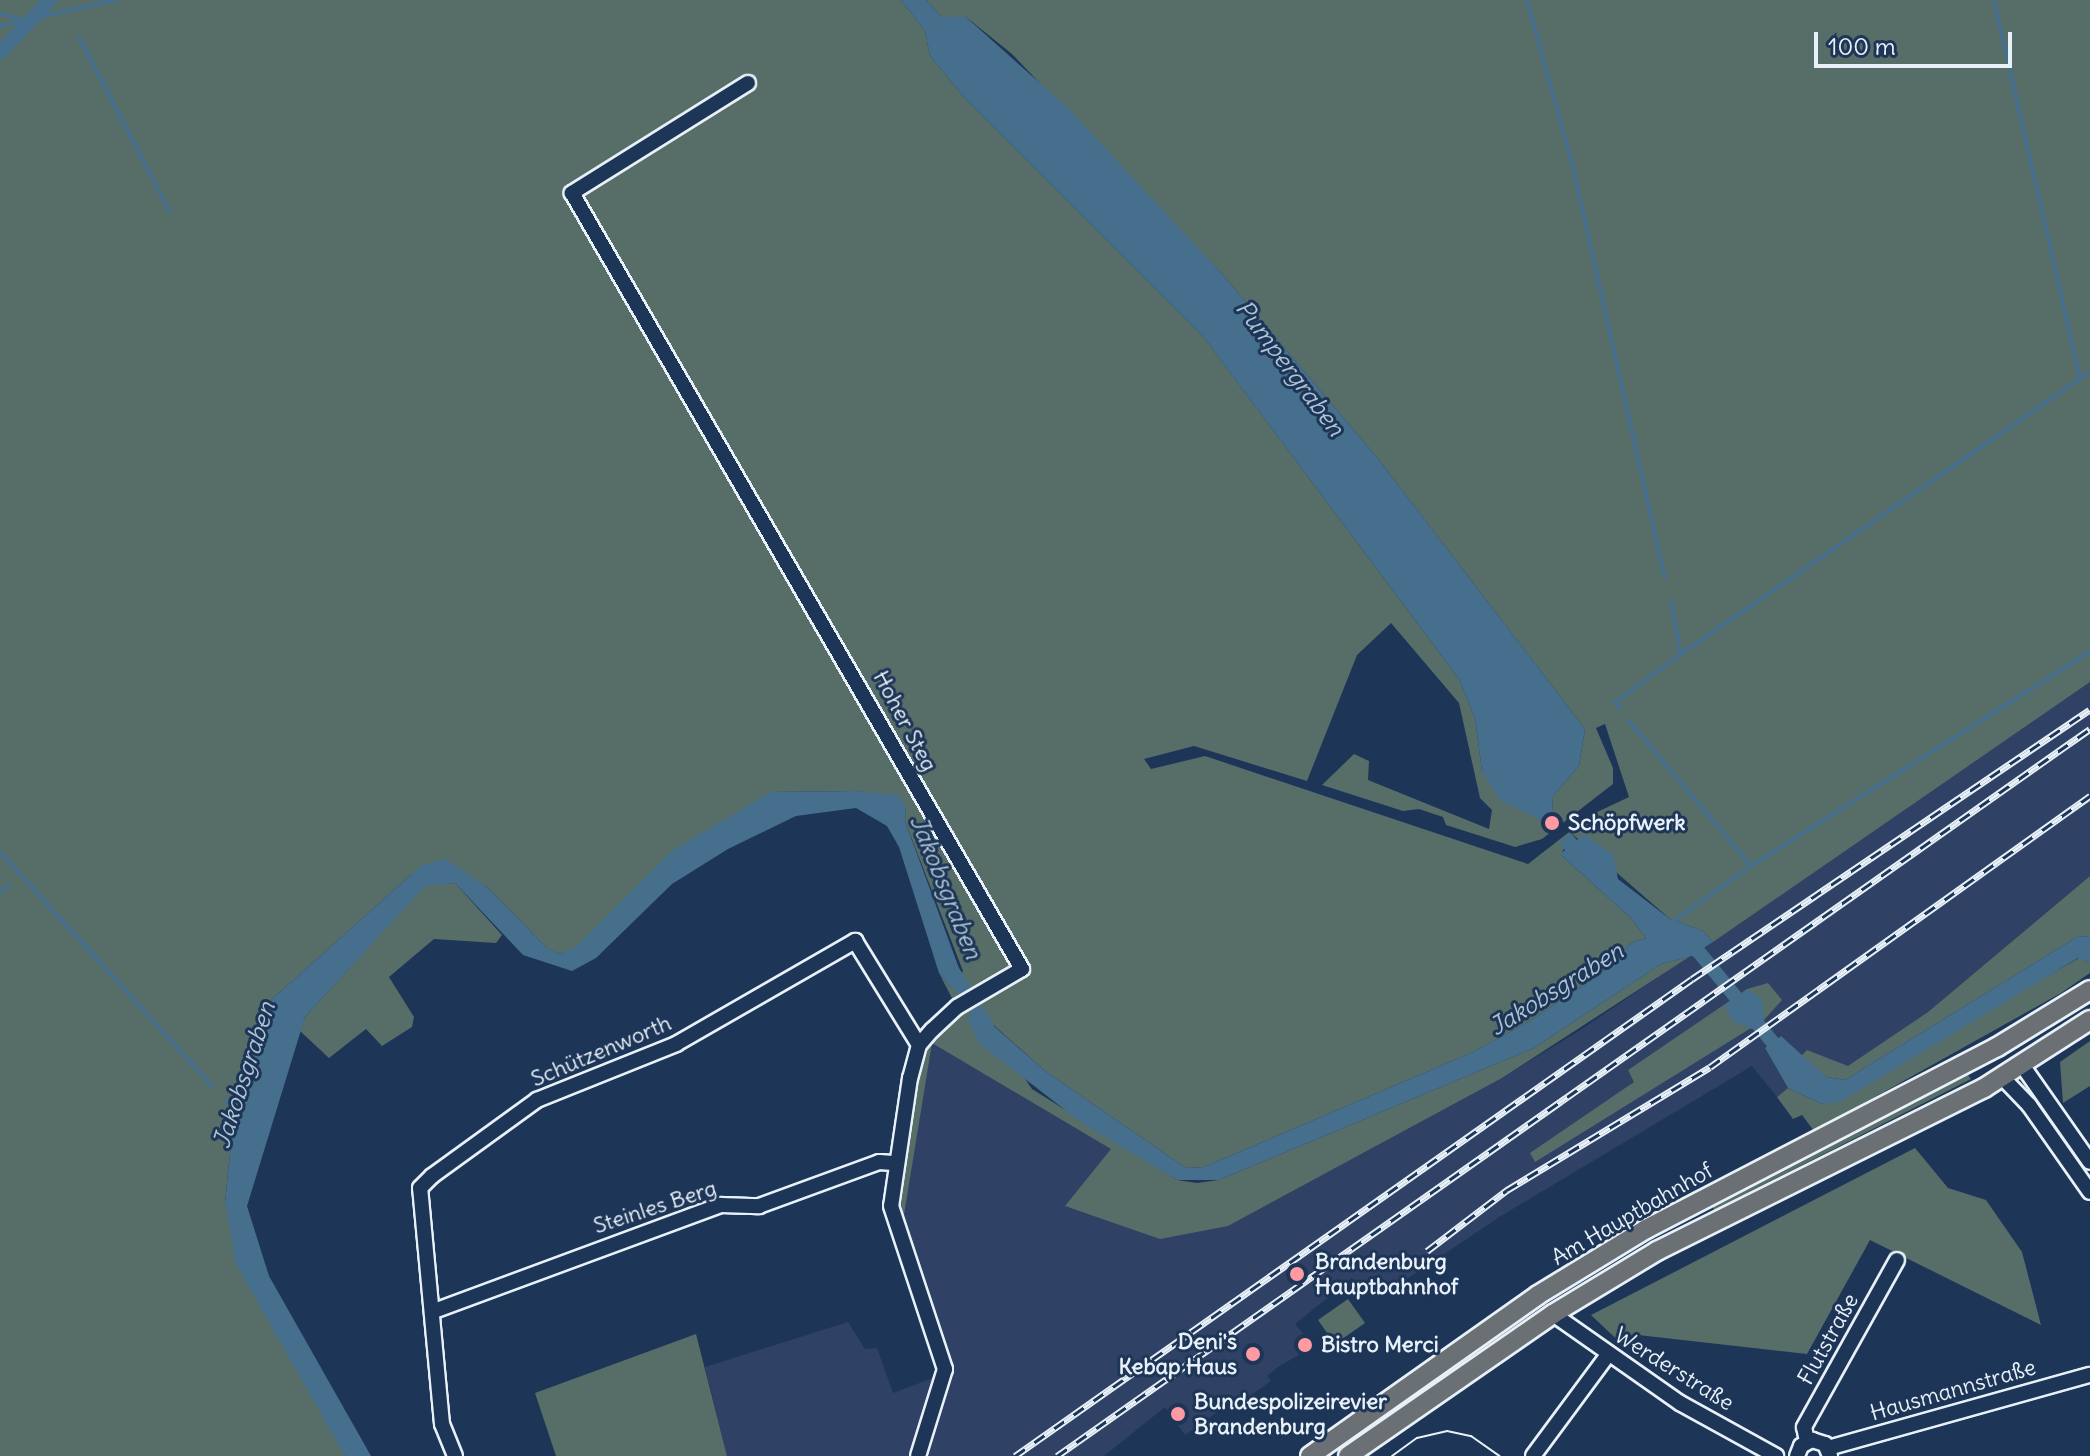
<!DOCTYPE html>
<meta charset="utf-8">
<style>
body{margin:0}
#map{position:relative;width:2090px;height:1456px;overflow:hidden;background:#1d3557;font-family:Delius,sans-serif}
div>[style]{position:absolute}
.built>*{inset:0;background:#2f4265}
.green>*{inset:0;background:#576d68}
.water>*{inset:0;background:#456f8d}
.stream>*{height:4px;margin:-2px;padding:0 2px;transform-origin:2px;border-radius:2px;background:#456f8d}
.canal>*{height:14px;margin:-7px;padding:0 7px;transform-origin:7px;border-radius:7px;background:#456f8d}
.roads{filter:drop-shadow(2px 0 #e8f1f8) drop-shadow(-2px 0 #e8f1f8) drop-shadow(0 2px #e8f1f8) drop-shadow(0 -2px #e8f1f8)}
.minor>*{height:14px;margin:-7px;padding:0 7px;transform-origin:7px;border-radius:7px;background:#1d3557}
.major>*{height:18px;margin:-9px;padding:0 9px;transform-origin:9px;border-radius:9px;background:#6b7074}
.tram>*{height:2px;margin:-1px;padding:0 1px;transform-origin:1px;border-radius:1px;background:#e8f1f8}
.rail>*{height:7px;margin-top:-3.5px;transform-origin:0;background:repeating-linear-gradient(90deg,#1d3557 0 12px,#e8f1f8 0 24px);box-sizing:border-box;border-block:2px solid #e8f1f8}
.dots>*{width:22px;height:22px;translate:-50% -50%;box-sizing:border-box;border:4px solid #1d3557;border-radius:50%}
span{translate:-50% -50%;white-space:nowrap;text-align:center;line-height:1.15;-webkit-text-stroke:6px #1d3557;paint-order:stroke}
.street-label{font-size:22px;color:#e8f1f8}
.poi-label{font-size:22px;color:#e8f1f8;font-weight:700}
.left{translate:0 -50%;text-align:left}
.right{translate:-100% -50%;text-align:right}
.water-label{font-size:24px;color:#afc4d3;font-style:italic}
.scale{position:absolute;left:1814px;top:32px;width:198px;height:36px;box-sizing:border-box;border:4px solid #e8f1f8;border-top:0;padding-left:10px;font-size:24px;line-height:28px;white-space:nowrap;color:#e8f1f8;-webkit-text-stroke:6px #1d3557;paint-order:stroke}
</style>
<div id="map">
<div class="built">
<div style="clip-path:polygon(evenodd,2090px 682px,2090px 876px,1928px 1012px,1848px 1067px,1807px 1050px,1800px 1057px,1780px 1036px,1765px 1048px,1788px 1088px,1777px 1097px,1752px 1066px,1501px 1216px,1386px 1293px,1375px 1277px,1360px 1288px,1352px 1278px,1295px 1324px,1314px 1346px,1278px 1367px,1267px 1376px,1271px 1381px,1248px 1397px,1245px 1392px,1185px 1435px,1165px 1407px,1104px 1456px,925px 1456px,952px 1372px,902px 1227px,902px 1212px,931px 1042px,1112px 1149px,1066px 1207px,1228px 1226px,1502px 1078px,1582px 1029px,2090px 682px,1747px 989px,1764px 1020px,1535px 1161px,1635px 1081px,1628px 1070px,1747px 989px)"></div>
<div style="clip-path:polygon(848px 1322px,865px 1349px,877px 1348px,893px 1393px,938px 1376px,910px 1456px,727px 1456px,705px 1367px)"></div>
</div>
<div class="green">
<div style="clip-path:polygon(evenodd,0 0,901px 0,925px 31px,930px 56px,963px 96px,1203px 336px,1459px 679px,1475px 718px,1482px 771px,1542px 821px,1552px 812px,1553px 796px,1579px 766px,1585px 729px,1379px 460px,1223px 275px,1012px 54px,966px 17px,942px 17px,926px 0,2090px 0,2090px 682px,1713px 942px,1703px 931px,1670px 919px,1571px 833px,1561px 855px,1631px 918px,1646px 938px,1631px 943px,1608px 968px,1530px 1021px,1473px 1052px,1204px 1167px,1186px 1168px,1045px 1071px,980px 1013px,1032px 1089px,1177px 1180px,1197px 1183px,1219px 1180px,1534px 1048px,1661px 964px,1689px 957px,1502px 1078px,1228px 1226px,1160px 1239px,1065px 1206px,1111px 1149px,932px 1043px,902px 1227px,900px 1173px,921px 1057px,954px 1002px,939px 973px,951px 988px,963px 971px,905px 821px,906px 807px,890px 798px,856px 791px,771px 792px,576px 948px,560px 954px,547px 948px,487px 887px,412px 874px,271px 1000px,233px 1125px,225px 1202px,345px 1456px,0 1456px,0 0,1391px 623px,1459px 703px,1480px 798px,1492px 810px,1489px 829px,1368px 780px,1369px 761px,1354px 754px,1322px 785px,1403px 811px,1419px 809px,1443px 817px,1446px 825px,1515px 847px,1542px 839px,1613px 784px,1613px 768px,1596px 728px,1605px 724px,1629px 797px,1591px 815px,1528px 864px,1205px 756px,1151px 769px,1144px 759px,1194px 746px,1307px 781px,1357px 655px,1391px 623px)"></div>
<div style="clip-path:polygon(2090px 876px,2090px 936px,2077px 937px,1845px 1080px,1826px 1077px,1800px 1057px,1807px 1050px,1848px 1066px,1928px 1012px)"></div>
<div style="clip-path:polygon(455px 883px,502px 935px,496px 943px,434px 939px,389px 977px,414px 1017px,412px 1027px,382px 1046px,366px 1029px,329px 1058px,300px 1031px,305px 1017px,425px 885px)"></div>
<div style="clip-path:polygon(2079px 958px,2090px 963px,2090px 973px,2061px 993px,1814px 1131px,1802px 1115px,1793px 1119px,1777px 1097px,1788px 1088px,1822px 1104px)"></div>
<div style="clip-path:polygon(1768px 983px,1782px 1000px,1764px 1020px,1535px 1162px,1530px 1153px,1634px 1082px,1628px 1070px,1747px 989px)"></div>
<div style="clip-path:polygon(2090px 1041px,2090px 1086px,2063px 1103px,2060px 1062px)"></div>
<div style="clip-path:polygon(1968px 1075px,1971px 1079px,1714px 1210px,1711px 1203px)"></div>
<div style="clip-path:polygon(1915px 1148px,1948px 1188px,1986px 1200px,2022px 1252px,2041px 1325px,1870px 1240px,1807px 1354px,1638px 1335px,1627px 1349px,1591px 1315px)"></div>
<div style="clip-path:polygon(1348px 1299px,1365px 1323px,1335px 1344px,1318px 1320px)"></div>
<div style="clip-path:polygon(696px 1334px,727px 1456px,556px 1456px,535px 1393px)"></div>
</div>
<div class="water">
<div style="clip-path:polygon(901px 0,926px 0,942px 17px,966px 17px,1069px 109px,1223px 275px,1379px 460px,1585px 729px,1579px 766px,1553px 796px,1552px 812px,1542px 821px,1500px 800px,1482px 771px,1475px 718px,1459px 679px,1203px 336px,963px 96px,930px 56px,925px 31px)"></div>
<div style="clip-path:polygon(856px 791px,898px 795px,906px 807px,905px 821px,964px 982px,951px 988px,939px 973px,899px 847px,887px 826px,856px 808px,796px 816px,728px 849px,672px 884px,596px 958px,572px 971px,523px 955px,455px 883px,425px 886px,305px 1017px,247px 1206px,269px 1276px,371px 1456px,345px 1456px,236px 1264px,225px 1202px,233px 1125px,271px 1000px,422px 865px,445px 859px,487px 887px,546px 947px,560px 954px,576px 947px,673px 850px,771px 792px)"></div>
<div style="clip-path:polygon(1571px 833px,1577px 840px,1584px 834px,1613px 855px,1618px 879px,1670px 919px,1703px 931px,1713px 942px,1689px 957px,1661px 964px,1534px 1048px,1219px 1180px,1177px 1180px,1082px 1123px,980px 1044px,967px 1019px,979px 1013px,1045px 1071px,1186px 1168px,1204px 1167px,1473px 1052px,1530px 1021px,1608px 968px,1631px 943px,1646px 938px,1631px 918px,1560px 854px,1565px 850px,1559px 843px)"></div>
<div style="clip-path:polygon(2090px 936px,2090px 963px,2078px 958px,1840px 1102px,1822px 1104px,1788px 1088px,1765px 1048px,1781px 1036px,1826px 1077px,1845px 1080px,2077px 937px)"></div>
<div style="clip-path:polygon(1747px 989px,1762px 999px,1764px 1020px,1752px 1029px,1734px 1022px,1724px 1006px)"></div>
</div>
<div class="stream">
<div style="left:1527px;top:0;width:169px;rotate:74.6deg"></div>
<div style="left:1572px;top:163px;width:425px;rotate:77.4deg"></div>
<div style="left:1994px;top:0;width:389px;rotate:77.2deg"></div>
<div style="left:0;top:13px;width:29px;rotate:18deg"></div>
<div style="left:0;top:26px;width:118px;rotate:-12.7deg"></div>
<div style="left:79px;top:37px;width:197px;rotate:62.5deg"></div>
<div style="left:1671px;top:603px;width:52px;rotate:78.9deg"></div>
<div style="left:1620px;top:708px;width:8px;rotate:-130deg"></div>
<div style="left:1615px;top:702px;width:82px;rotate:-36deg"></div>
<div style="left:1681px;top:654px;width:497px;rotate:-34.6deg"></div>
<div style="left:1629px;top:721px;width:189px;rotate:49.9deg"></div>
<div style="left:1751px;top:866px;width:401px;rotate:-32.3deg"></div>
<div style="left:0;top:852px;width:316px;rotate:47.8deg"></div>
<div style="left:0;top:893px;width:12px;rotate:-42deg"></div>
<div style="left:1671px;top:923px;width:98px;rotate:-35.5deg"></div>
<div style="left:226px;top:1101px;width:21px;rotate:49deg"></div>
</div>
<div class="canal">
<div style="left:0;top:53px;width:73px;rotate:-46.7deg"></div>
<div style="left:1684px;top:944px;width:16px;rotate:27deg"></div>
<div style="left:1698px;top:951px;width:136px;rotate:50.7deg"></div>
<div style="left:952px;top:970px;width:67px;rotate:58.4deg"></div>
</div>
<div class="roads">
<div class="minor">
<div style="left:748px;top:83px;width:208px;rotate:148deg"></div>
<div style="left:572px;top:193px;width:897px;rotate:59.89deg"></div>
<div style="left:1022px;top:969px;width:75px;rotate:149.7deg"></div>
<div style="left:957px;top:1007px;width:34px;rotate:137deg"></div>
<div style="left:932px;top:1030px;width:20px;rotate:131deg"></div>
<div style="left:919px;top:1045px;width:34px;rotate:105deg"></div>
<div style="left:910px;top:1078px;width:129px;rotate:98.4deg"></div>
<div style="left:891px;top:1206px;width:172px;rotate:71.7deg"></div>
<div style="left:945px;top:1369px;width:91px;rotate:107.2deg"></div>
<div style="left:2022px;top:1065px;width:118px;rotate:55deg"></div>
<div style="left:2002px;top:1077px;width:39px;rotate:46deg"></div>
<div style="left:2029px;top:1105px;width:106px;rotate:55deg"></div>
<div style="left:434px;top:1311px;width:306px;rotate:-20.3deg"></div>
<div style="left:721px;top:1205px;width:38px;rotate:2deg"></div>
<div style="left:759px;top:1206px;width:128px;rotate:-20.1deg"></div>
<div style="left:879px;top:1162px;width:14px;rotate:4deg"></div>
<div style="left:1553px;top:1314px;width:155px;rotate:35deg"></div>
<div style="left:1680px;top:1403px;width:110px;rotate:28.9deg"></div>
<div style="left:1807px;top:1441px;width:14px;rotate:-102deg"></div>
<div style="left:1804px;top:1427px;width:191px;rotate:-60.9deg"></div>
<div style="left:1828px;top:1448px;width:272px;rotate:-15.6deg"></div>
<div style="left:455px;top:1456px;width:35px;rotate:-112deg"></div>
<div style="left:442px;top:1424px;width:237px;rotate:-95.3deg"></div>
<div style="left:420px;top:1188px;width:17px;rotate:-45deg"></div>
<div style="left:432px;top:1176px;width:130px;rotate:-35.9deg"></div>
<div style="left:537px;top:1100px;width:150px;rotate:-21.9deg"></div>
<div style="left:676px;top:1044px;width:207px;rotate:-29.9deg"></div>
<div style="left:855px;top:941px;width:122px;rotate:58.4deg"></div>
<div style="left:1533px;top:1456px;width:124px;rotate:-53.5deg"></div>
<div style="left:1797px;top:1456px;width:11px;rotate:-68deg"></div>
<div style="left:1801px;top:1446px;width:13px;rotate:-29deg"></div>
<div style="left:1812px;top:1440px;width:14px;rotate:17deg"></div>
<div style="left:1825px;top:1444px;width:13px;rotate:67deg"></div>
</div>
<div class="major">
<div style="left:1310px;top:1456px;width:279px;rotate:-35.2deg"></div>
<div style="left:1538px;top:1295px;width:127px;rotate:-31.4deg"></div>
<div style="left:1646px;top:1229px;width:395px;rotate:-27.4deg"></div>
<div style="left:1997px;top:1047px;width:109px;rotate:-31.5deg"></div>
<div style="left:1348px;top:1456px;width:249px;rotate:-34.7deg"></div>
<div style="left:1553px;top:1314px;width:122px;rotate:-31.2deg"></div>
<div style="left:1657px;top:1251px;width:365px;rotate:-26.5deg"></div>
<div style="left:1984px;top:1088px;width:126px;rotate:-32.7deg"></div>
</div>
</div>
<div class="tram">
<div style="left:1392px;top:1456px;width:31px;rotate:-36deg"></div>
<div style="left:1417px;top:1438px;width:31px;rotate:-13deg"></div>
<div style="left:1447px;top:1431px;width:25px;rotate:12deg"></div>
<div style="left:1471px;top:1436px;width:35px;rotate:35deg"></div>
</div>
<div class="rail">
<div style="left:1427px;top:1251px;width:101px;rotate:-37.3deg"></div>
<div style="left:1507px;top:1190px;width:237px;rotate:-31.2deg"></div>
<div style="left:1710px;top:1067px;width:467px;rotate:-35.5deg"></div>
<div style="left:1015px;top:1456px;width:828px;rotate:-35.17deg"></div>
<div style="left:1692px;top:979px;width:480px;rotate:-34.1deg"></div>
<div style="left:1057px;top:1456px;width:1263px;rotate:-35.14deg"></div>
</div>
<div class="dots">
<div style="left:1552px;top:823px;background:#ff9aa2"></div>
<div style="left:1297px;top:1274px;background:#ff9aa2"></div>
<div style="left:1305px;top:1345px;background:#ff9aa2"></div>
<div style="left:1253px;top:1354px;background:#ff9aa2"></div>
<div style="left:1178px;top:1414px;background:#ff9aa2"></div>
</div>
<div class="street-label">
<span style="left:905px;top:721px;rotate:62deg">Hoher Steg</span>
<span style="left:601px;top:1051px;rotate:-23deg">Schützenworth</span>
<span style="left:655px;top:1207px;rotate:-18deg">Steinles Berg</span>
<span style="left:1632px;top:1214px;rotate:-30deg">Am Hauptbahnhof</span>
<span style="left:1828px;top:1339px;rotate:-61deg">Flutstraße</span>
<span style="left:1674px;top:1369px;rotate:32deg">Werderstraße</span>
<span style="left:1953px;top:1390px;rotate:-16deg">Hausmannstraße</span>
</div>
<div class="poi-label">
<span class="left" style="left:1568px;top:823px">Schöpfwerk</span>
<span class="left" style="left:1315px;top:1274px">Brandenburg<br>Hauptbahnhof</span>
<span class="right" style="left:1237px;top:1354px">Deni's<br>Kebap Haus</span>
<span class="left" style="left:1321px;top:1345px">Bistro Merci</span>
<span class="left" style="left:1194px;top:1414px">Bundespolizeirevier<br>Brandenburg</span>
</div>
<div class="water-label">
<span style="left:1290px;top:368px;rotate:53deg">Pumpergraben</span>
<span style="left:946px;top:887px;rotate:68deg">Jakobsgraben</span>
<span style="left:1556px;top:989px;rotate:-32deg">Jakobsgraben</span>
<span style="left:244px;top:1075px;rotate:-72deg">Jakobsgraben</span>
</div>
<div class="scale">100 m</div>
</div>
